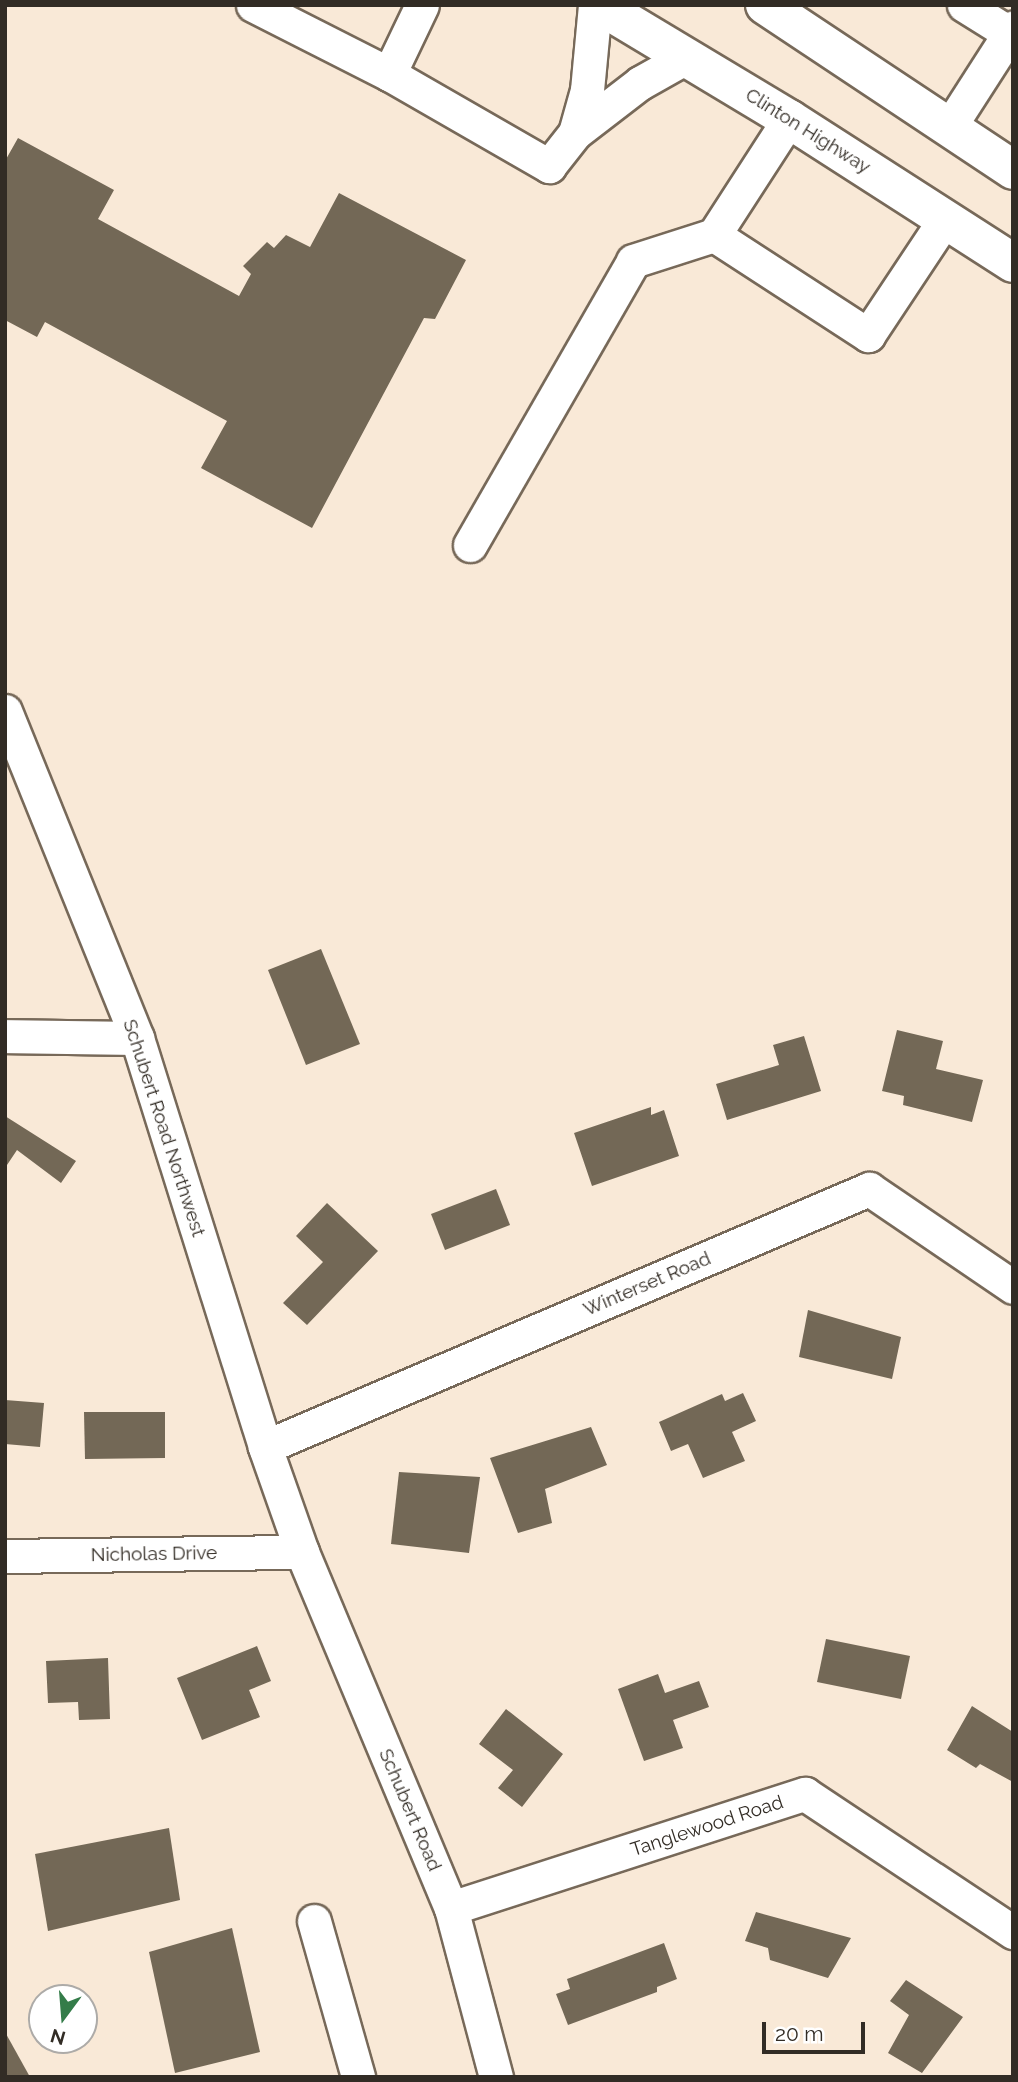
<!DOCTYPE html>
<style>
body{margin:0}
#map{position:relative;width:1018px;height:2082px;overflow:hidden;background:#f9e9d7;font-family:Raleway,sans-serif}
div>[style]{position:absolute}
.building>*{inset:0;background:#736856}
.roads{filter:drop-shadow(2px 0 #776959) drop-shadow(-2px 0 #776959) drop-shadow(0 2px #776959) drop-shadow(0 -2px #776959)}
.minor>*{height:33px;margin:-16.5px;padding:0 16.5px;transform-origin:16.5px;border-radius:16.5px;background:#fff}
.highway>*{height:38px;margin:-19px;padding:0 19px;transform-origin:19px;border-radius:19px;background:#fff}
span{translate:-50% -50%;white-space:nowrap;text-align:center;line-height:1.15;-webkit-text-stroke:7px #fff;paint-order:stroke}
.street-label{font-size:19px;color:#322c25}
.frame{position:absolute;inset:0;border:7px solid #322c25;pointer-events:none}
.north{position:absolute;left:28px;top:1984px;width:70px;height:70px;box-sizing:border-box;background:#fff;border:2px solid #adaba8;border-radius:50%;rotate:196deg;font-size:19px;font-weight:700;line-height:28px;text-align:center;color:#322c25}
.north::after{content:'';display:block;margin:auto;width:24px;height:32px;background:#347c49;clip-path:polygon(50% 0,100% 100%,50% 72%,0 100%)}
.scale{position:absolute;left:762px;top:2022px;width:103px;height:32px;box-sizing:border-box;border:4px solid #322c25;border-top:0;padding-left:9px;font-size:21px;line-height:24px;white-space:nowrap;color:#322c25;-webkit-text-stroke:5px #fff;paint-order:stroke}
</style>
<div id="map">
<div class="building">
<div style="clip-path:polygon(18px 138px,114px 190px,98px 219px,239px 296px,251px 274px,243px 266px,267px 242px,274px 248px,286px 235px,310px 247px,339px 193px,466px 260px,435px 319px,424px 318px,312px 528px,201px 468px,227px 421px,45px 322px,37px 337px,5px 320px,5px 161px)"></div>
<div style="clip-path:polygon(321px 949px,360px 1044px,306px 1065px,268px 970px)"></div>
<div style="clip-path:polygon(897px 1030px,943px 1041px,936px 1069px,983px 1080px,972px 1122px,903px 1105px,904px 1096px,882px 1091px)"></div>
<div style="clip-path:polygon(804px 1036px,821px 1091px,727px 1120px,716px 1084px,779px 1065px,773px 1045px)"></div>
<div style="clip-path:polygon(651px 1107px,651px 1115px,664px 1110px,679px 1156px,592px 1186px,574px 1133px)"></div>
<div style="clip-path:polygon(5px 1116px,76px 1161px,61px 1183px,17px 1150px,5px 1168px)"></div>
<div style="clip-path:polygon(496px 1189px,510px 1225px,445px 1250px,431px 1214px)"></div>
<div style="clip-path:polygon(327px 1203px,378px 1251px,307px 1325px,283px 1303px,323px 1262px,296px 1236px)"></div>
<div style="clip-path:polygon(808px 1310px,901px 1337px,892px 1379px,799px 1357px)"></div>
<div style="clip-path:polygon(743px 1393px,756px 1421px,732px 1432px,745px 1461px,703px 1478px,688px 1444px,671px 1451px,659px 1422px,722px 1394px,725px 1401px)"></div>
<div style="clip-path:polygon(5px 1400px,44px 1403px,40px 1447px,5px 1444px)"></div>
<div style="clip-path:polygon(84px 1412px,165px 1412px,165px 1458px,85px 1459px)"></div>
<div style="clip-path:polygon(591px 1427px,607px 1465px,545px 1489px,552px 1523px,518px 1533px,490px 1458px)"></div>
<div style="clip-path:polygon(399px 1472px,480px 1477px,469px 1553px,391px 1544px)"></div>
<div style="clip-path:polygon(826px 1639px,910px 1656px,901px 1699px,817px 1682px)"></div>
<div style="clip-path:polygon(257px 1646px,271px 1681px,249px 1690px,260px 1717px,202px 1740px,177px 1678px)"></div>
<div style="clip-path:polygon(108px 1658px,110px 1719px,79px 1720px,78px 1702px,48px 1703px,46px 1661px)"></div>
<div style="clip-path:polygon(658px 1674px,665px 1693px,699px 1681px,709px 1707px,673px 1720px,683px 1748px,644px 1761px,618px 1689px)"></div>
<div style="clip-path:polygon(972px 1706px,1013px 1732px,1013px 1782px,980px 1764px,976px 1768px,947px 1750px)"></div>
<div style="clip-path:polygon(506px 1709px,563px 1754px,522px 1807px,498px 1788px,513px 1770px,479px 1744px)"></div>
<div style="clip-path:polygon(169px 1828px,180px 1900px,48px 1931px,35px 1854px)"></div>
<div style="clip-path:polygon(756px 1912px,851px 1938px,828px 1978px,770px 1960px,768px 1948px,745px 1941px)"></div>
<div style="clip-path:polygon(232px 1928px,260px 2052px,175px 2073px,149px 1952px)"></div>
<div style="clip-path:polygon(664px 1943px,677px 1979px,657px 1987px,657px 1992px,568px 2025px,556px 1994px,570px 1989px,567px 1979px)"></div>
<div style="clip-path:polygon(906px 1980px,963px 2017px,922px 2073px,888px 2053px,909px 2015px,890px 2001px)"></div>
<div style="clip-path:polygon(5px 2032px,30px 2077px,5px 2077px)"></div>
</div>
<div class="roads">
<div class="minor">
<div style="left:253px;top:5px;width:153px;rotate:26.9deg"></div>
<div style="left:389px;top:74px;width:185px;rotate:29.9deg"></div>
<div style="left:549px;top:166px;width:42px;rotate:-51.8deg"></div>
<div style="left:575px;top:133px;width:82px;rotate:-37.6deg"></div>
<div style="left:640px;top:83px;width:55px;rotate:-29.4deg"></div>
<div style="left:964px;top:5px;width:53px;rotate:31.9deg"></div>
<div style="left:389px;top:74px;width:76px;rotate:-64.4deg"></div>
<div style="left:789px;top:119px;width:138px;rotate:122.9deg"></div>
<div style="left:714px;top:235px;width:184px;rotate:33deg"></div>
<div style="left:868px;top:335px;width:139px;rotate:-56.4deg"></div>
<div style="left:950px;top:126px;width:117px;rotate:-57.3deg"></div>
<div style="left:575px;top:133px;width:45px;rotate:-74.4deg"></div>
<div style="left:587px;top:90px;width:85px;rotate:-84.6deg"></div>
<div style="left:470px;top:545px;width:327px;rotate:-60.1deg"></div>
<div style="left:633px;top:261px;width:85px;rotate:-17.8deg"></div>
<div style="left:5px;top:711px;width:353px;rotate:68deg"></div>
<div style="left:137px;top:1038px;width:429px;rotate:72.6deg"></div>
<div style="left:265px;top:1447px;width:111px;rotate:70.6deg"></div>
<div style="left:302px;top:1552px;width:386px;rotate:67.3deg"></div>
<div style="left:451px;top:1908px;width:175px;rotate:75.1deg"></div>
<div style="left:5px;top:1036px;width:132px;rotate:0.9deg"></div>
<div style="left:265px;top:1447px;width:657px;rotate:-23.13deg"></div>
<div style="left:869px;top:1189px;width:174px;rotate:34.2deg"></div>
<div style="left:5px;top:1556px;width:297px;rotate:-0.8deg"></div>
<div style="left:451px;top:1908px;width:372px;rotate:-17.9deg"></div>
<div style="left:805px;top:1794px;width:250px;rotate:33.6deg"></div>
<div style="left:314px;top:1921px;width:162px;rotate:74.2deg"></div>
</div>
<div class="highway">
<div style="left:599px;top:5px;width:222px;rotate:31deg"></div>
<div style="left:789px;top:119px;width:266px;rotate:32.7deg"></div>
<div style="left:765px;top:5px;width:298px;rotate:33.6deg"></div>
</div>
</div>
<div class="street-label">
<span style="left:808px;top:131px;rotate:32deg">Clinton Highway</span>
<span style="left:164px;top:1128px;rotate:72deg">Schubert Road Northwest</span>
<span style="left:647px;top:1284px;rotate:-23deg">Winterset Road</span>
<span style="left:154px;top:1554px;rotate:-1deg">Nicholas Drive</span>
<span style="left:410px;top:1810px;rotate:67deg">Schubert Road</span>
<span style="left:707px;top:1826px;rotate:-18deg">Tanglewood Road</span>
</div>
<div class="frame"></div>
<div class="north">N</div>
<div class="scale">20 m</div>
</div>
